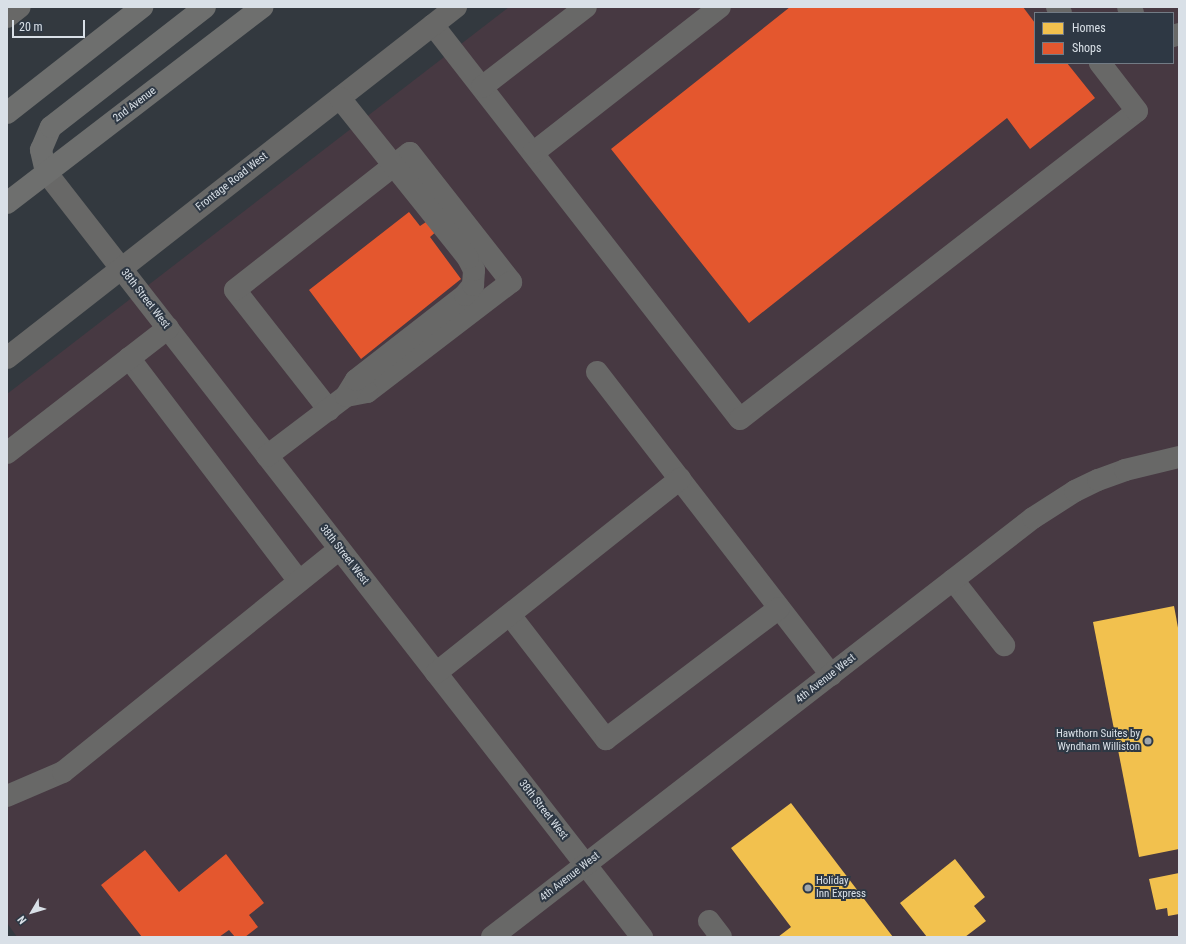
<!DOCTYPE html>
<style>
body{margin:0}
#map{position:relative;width:1186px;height:944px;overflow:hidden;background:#33393f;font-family:"Roboto Condensed",sans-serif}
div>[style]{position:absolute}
.commercial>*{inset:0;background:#473942}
.homes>*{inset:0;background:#f2c14e}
.shops>*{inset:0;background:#e4572e}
.minor>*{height:22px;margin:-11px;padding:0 11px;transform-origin:11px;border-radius:11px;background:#686867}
.highway>*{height:22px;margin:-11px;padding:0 11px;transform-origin:11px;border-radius:11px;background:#6e6f6e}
.dots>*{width:11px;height:11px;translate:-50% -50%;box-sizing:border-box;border:2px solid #2e3844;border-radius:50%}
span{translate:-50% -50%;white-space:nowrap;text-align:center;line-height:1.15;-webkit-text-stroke:4px #2e3844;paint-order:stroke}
.street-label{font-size:11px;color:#d9e0e7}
.poi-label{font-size:11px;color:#d9e0e7}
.right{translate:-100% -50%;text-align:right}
.left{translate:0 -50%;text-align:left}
.frame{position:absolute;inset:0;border:8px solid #d9e0e7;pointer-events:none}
.legend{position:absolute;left:1034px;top:12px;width:140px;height:52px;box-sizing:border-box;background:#2e3844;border:1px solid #727b85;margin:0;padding:5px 7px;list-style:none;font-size:12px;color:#d9e0e7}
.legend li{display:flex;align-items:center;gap:8px;height:20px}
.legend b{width:20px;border:1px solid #727b85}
.north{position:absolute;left:12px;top:892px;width:40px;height:40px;-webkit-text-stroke:3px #2e3844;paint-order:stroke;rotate:232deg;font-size:11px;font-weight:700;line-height:16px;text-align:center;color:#d9e0e7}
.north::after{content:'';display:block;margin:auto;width:14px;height:18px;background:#d9e0e7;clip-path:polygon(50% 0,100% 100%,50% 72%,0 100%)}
.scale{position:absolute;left:12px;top:20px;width:73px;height:18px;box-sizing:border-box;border:2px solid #d9e0e7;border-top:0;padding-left:5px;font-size:12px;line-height:14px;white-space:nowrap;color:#d9e0e7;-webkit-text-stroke:3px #2e3844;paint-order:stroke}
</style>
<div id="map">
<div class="commercial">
<div style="clip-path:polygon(evenodd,509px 7px,1179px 7px,1179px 937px,17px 937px,7px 923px,7px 394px,509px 7px,1035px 13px,1173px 13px,1173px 63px,1035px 63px,1035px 13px)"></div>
</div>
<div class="homes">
<div style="clip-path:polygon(1174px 606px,1179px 633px,1179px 849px,1139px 857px,1093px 622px)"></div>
<div style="clip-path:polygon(791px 803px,893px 937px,778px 937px,791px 927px,731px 848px)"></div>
<div style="clip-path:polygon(955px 859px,985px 897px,974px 906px,986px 921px,965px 937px,927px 937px,900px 903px)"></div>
<div style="clip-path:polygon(1179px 873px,1179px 914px,1168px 916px,1167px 908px,1156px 910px,1149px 879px)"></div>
</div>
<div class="shops">
<div style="clip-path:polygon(790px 7px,1023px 7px,1035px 23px,1035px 63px,1067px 63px,1095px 98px,1030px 149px,1007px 118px,749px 323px,611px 149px)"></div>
<div style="clip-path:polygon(409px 212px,420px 226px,429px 220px,438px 230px,430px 237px,461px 279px,361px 359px,309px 290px)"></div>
<div style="clip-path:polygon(145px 850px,179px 892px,226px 854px,264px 903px,249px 915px,258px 927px,245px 937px,235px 937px,229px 930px,219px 937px,142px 937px,101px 885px)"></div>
</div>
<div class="minor">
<div style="left:1057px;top:7px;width:7px;rotate:56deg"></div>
<div style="left:1128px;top:7px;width:8px;rotate:50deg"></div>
<div style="left:7px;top:17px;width:16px;rotate:-38deg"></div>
<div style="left:433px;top:25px;width:499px;rotate:52.1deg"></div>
<div style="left:740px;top:419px;width:502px;rotate:-37.8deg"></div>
<div style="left:1137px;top:111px;width:61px;rotate:-127.6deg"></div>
<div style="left:1173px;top:36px;width:6px;rotate:-18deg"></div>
<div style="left:482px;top:87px;width:131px;rotate:-37.6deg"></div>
<div style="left:533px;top:153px;width:237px;rotate:-38deg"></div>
<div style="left:46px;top:172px;width:970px;rotate:52.08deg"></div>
<div style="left:7px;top:358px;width:570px;rotate:-38.02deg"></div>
<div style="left:129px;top:358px;width:280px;rotate:52.7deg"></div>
<div style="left:597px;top:372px;width:383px;rotate:52.3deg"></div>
<div style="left:329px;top:410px;width:152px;rotate:-128.1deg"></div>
<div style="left:235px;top:290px;width:222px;rotate:-38.1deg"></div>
<div style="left:410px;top:153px;width:164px;rotate:51.9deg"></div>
<div style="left:511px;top:282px;width:181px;rotate:142.6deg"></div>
<div style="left:367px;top:392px;width:21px;rotate:169deg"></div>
<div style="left:7px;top:453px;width:204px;rotate:-37.8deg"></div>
<div style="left:267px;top:456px;width:99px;rotate:-37.2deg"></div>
<div style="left:346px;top:396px;width:19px;rotate:-58deg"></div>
<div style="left:356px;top:380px;width:138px;rotate:-37.9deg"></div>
<div style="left:465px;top:295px;width:13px;rotate:-51deg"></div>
<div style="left:473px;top:285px;width:15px;rotate:-86deg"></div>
<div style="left:474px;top:270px;width:13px;rotate:-117deg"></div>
<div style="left:468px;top:258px;width:205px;rotate:-128.7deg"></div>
<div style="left:953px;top:580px;width:83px;rotate:51.9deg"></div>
<div style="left:510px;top:615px;width:157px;rotate:52.3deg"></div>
<div style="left:606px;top:739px;width:217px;rotate:-37.1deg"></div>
<div style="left:436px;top:673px;width:312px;rotate:-38.5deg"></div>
<div style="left:7px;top:796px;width:61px;rotate:-23.2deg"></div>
<div style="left:63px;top:772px;width:355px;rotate:-38.9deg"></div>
<div style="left:709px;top:921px;width:20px;rotate:53deg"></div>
<div style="left:492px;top:937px;width:684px;rotate:-37.76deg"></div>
<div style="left:1033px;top:518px;width:50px;rotate:-32.7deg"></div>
<div style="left:1075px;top:491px;width:25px;rotate:-26deg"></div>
<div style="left:1098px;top:480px;width:29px;rotate:-20deg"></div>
<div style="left:1125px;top:470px;width:56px;rotate:-13.5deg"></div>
</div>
<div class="highway">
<div style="left:7px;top:113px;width:172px;rotate:-38.1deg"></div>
<div style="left:46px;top:172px;width:23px;rotate:-103deg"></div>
<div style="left:41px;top:150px;width:25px;rotate:-67deg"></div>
<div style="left:51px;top:127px;width:195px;rotate:-37.9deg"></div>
<div style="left:7px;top:203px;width:322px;rotate:-37.5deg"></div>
</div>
<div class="dots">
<div style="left:1148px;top:741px;background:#9fa6ac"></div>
<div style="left:808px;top:888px;background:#9fa6ac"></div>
</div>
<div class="street-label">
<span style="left:135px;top:105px;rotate:-37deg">2nd Avenue</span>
<span style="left:232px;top:182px;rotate:-38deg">Frontage Road West</span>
<span style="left:145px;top:299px;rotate:52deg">38th Street West</span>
<span style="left:344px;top:555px;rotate:52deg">38th Street West</span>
<span style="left:826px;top:679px;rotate:-38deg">4th Avenue West</span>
<span style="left:543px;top:810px;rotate:52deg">38th Street West</span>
<span style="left:570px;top:877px;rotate:-38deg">4th Avenue West</span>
</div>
<div class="poi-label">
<span class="right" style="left:1140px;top:741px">Hawthorn Suites by<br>Wyndham Williston</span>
<span class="left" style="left:816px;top:888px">Holiday<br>Inn Express</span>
</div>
<div class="frame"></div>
<ul class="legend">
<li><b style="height:11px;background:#f2c14e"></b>Homes</li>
<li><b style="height:11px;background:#e4572e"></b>Shops</li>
</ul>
<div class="north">N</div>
<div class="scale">20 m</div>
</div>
